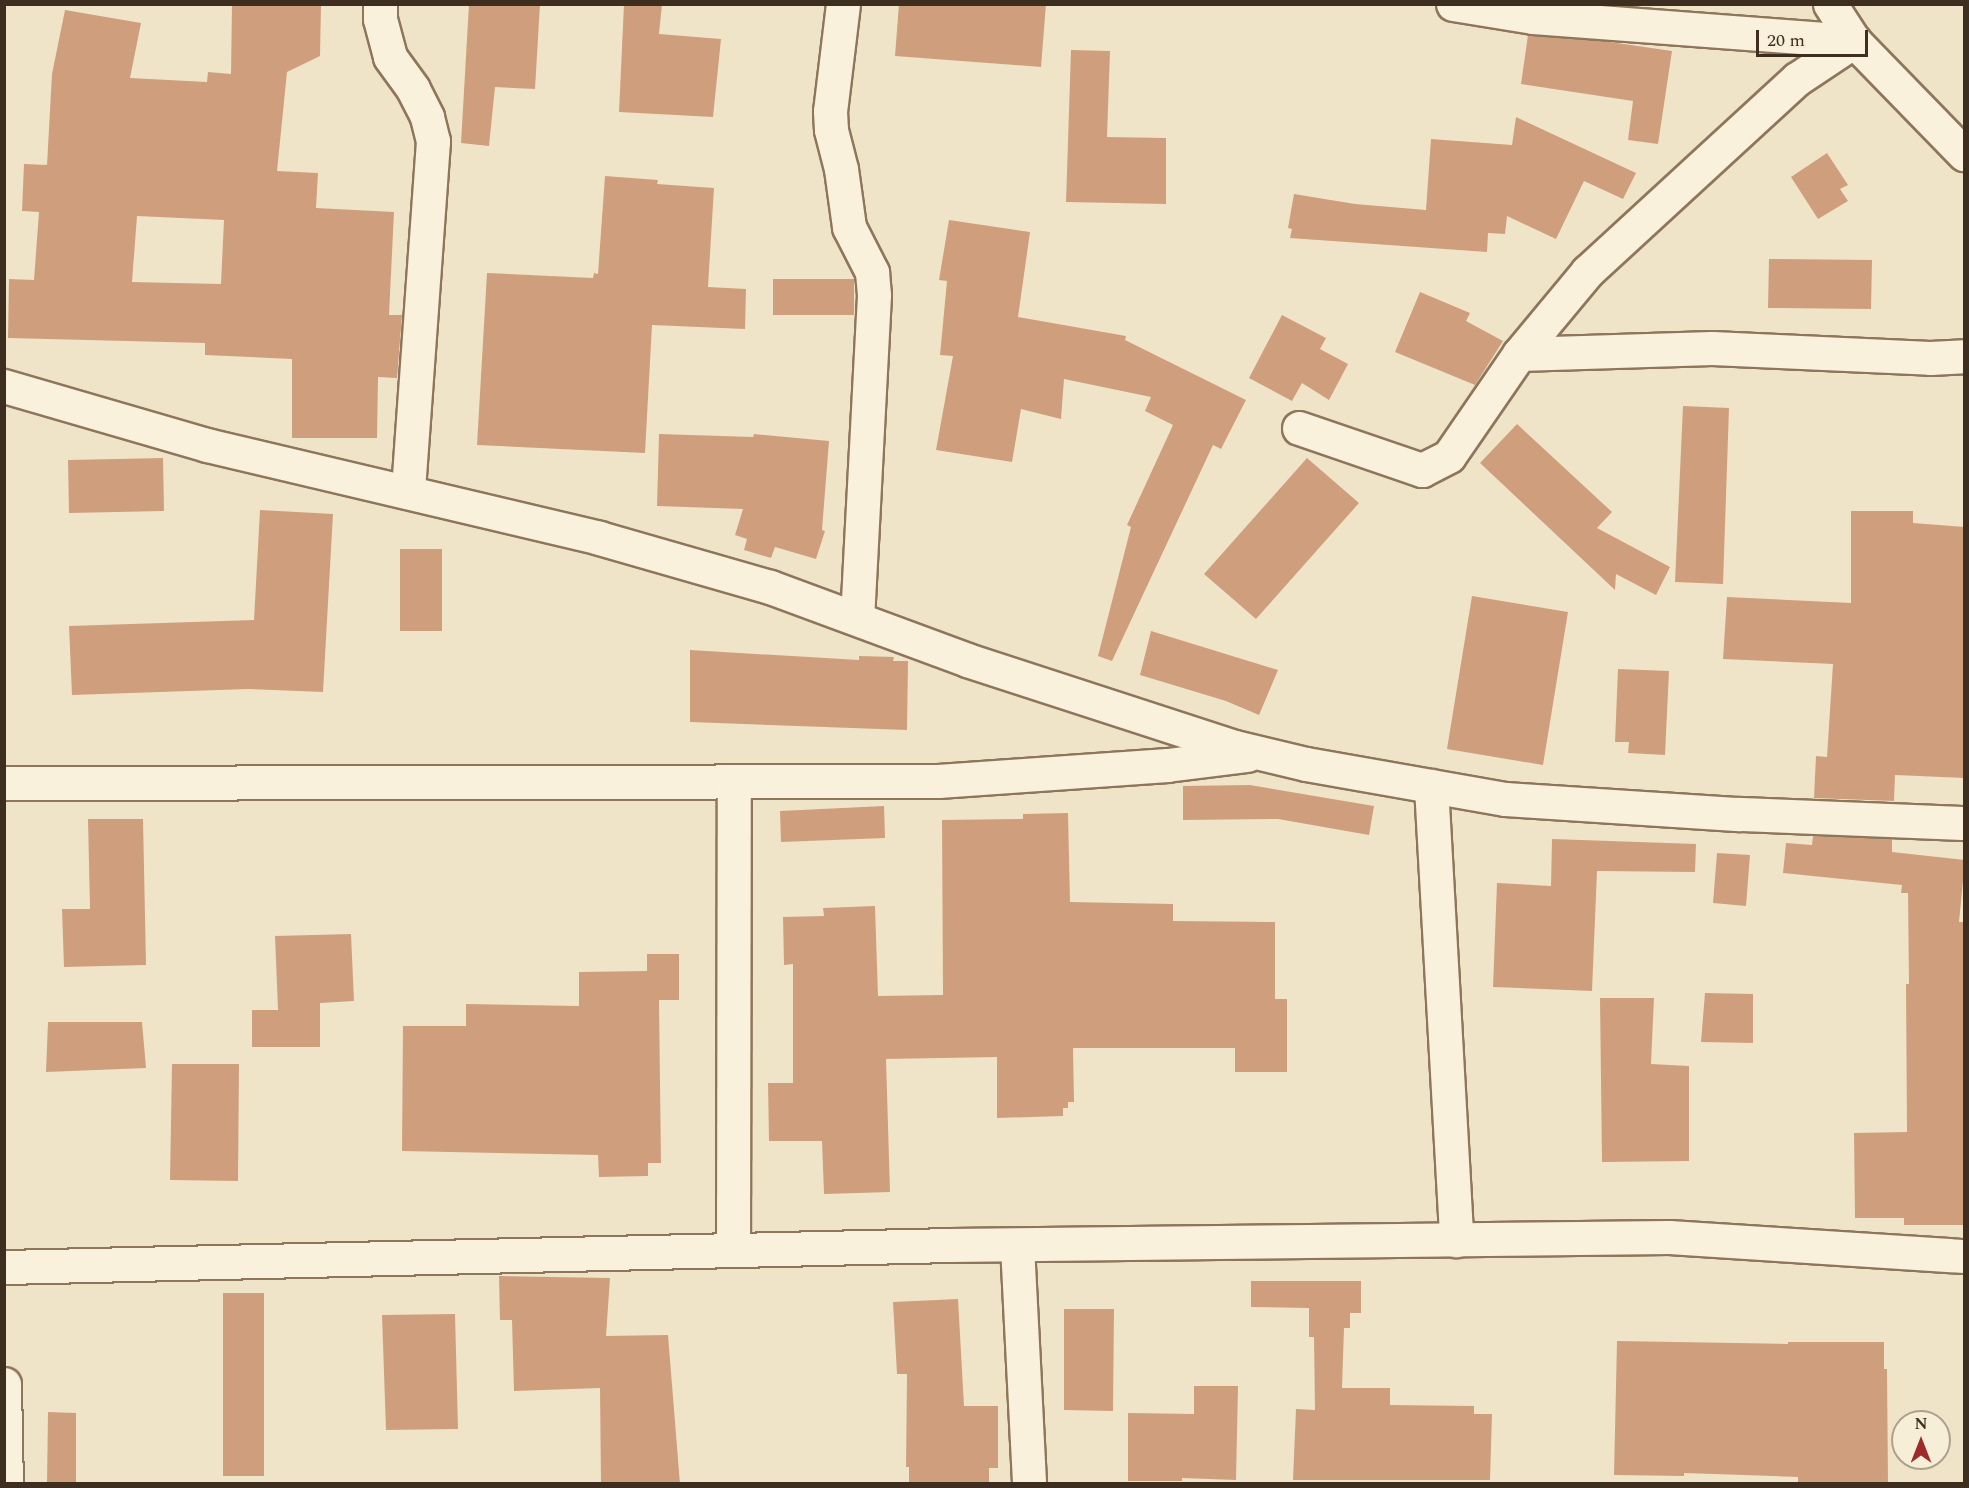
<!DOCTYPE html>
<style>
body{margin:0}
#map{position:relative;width:1969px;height:1488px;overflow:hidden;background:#f0e4c8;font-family:Spectral,serif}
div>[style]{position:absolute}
.building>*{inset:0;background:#cf9f7d}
.roads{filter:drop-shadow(2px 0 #8d765c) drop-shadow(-2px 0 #8d765c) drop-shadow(0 2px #8d765c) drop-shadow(0 -2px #8d765c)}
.street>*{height:33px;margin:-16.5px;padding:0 16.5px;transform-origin:16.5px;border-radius:16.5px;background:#faf1dc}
.secondary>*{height:33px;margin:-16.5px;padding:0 16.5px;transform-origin:16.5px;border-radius:16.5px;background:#faf1dc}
span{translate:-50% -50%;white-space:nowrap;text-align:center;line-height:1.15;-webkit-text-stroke:4.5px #f7eed8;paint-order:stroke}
.frame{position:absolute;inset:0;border:6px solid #3d2e20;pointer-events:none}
.north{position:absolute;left:1891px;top:1410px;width:60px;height:60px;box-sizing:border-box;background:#f7eed8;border:2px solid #ada18e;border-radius:50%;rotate:0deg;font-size:16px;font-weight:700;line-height:24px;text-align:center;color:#3d2e20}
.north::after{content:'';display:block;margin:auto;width:21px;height:27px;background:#9e2a2b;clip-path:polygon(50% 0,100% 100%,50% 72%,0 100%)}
.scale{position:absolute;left:1756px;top:30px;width:112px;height:27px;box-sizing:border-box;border:3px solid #3d2e20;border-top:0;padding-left:8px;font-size:18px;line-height:21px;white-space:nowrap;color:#3d2e20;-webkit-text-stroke:4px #f7eed8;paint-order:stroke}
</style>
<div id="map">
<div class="building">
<div style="clip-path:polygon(evenodd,232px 4px,321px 5px,320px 56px,287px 72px,277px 171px,318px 173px,316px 208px,394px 212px,389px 315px,402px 315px,397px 378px,378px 377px,377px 438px,292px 438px,292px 359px,205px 355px,205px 343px,8px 338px,9px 279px,34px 280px,39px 212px,22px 211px,24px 164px,47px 165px,52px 74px,65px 10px,141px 23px,130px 78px,207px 82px,208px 72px,231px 74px,232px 4px,137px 216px,224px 220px,221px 284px,132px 282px,137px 216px)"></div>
<div style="clip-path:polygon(469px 4px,540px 4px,535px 89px,495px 87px,489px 146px,461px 143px)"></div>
<div style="clip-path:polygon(624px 4px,662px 4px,659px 34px,721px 39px,713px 117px,619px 112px)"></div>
<div style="clip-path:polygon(899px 4px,1046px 4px,1041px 67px,895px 56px)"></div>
<div style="clip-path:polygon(1528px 35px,1596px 40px,1672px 51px,1658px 144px,1628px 140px,1633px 101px,1521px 84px)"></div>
<div style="clip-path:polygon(1071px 50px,1110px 51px,1107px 137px,1166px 138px,1166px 204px,1066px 202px)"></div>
<div style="clip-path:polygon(1516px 117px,1636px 173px,1623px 199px,1584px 181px,1556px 239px,1507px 216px,1505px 234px,1488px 233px,1487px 252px,1290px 238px,1292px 229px,1288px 228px,1294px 194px,1355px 204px,1426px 210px,1431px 139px,1512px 145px)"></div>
<div style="clip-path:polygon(1827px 153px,1848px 185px,1840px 189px,1848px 201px,1818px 219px,1791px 177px)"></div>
<div style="clip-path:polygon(605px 176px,658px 180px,657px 184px,714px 188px,708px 287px,746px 289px,745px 329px,652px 325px,645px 453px,477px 445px,487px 273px,593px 278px,594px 273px,598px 274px)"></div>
<div style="clip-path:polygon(949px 220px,1030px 232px,1018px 317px,1126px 336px,1125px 340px,1246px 400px,1221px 449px,1213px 445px,1112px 661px,1098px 656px,1131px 527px,1127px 525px,1173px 425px,1145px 411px,1151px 397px,1064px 379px,1061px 419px,1021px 409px,1012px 462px,936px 450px,953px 356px,940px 355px,947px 281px,939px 280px)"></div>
<div style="clip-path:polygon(1769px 259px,1872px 260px,1871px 309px,1768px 308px)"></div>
<div style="clip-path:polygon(773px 279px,854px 279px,854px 315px,773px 315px)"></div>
<div style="clip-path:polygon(1420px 292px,1470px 313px,1466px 321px,1503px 341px,1475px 385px,1395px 352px)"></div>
<div style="clip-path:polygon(1282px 315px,1326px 338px,1320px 349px,1348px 364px,1329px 400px,1302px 383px,1292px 401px,1249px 378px)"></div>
<div style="clip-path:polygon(1683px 406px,1729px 408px,1723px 584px,1675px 582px)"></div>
<div style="clip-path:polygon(1517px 424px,1612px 512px,1597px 528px,1670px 567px,1656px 595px,1616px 574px,1615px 590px,1480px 463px)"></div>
<div style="clip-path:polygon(659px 434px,753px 437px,754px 434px,829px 441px,822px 530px,825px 531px,816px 559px,775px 547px,771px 558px,744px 550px,747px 539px,735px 535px,743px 509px,657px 506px)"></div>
<div style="clip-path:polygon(163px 458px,164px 511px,69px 513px,68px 460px)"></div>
<div style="clip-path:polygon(1307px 458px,1359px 503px,1256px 619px,1204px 574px)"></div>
<div style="clip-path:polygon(260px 510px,333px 514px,323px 692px,248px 689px,72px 695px,69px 626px,254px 620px)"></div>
<div style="clip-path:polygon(1851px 511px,1913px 511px,1913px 523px,1965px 527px,1965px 778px,1895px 775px,1894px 801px,1814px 798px,1816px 756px,1827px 757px,1833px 664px,1723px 659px,1727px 597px,1851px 603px)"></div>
<div style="clip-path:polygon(400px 549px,442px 549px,442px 631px,400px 631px)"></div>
<div style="clip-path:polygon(1472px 596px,1568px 612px,1543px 765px,1447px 749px)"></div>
<div style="clip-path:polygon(1151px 631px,1278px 670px,1259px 715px,1226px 701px,1140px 675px)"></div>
<div style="clip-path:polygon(690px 650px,859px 660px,859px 656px,894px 657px,893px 661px,908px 661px,907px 730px,690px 722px)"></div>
<div style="clip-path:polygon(1618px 669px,1669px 671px,1665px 755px,1628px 753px,1629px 742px,1615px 742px)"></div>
<div style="clip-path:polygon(1250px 785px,1374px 806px,1369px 835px,1278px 819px,1183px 820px,1183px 786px)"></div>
<div style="clip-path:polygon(884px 806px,885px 838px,781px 842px,780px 811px)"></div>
<div style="clip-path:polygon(1068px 813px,1070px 902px,1173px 904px,1173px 921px,1275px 922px,1275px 999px,1287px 999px,1287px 1072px,1235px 1072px,1235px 1048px,1073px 1048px,1074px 1102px,1068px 1102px,1068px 1108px,1063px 1108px,1063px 1116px,997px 1118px,997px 1057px,886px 1059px,890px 1192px,824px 1194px,822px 1141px,769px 1141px,768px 1083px,793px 1083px,793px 964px,784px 965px,783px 917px,824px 916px,823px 908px,875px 906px,878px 996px,943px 995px,942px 820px,1023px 819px,1023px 814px)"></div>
<div style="clip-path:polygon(88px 819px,143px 819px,146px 965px,64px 967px,62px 909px,90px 909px)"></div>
<div style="clip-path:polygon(1813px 836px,1892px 839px,1892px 852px,1965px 860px,1959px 922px,1965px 922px,1965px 1225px,1904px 1225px,1904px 1218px,1855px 1218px,1854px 1133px,1907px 1132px,1906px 984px,1909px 984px,1908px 893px,1901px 893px,1902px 885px,1783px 873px,1786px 843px,1812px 845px)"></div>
<div style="clip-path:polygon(1552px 839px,1696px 844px,1695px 872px,1597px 871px,1592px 991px,1493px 987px,1497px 883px,1551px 886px)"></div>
<div style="clip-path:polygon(1717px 853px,1750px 855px,1746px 906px,1713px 903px)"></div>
<div style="clip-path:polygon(351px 934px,354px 1001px,320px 1003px,320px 1047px,252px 1047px,252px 1010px,278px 1010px,275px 936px)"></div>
<div style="clip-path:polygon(647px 954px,679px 954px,679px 1000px,659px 1000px,661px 1163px,648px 1163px,648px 1176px,599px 1177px,598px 1155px,402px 1151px,403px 1026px,466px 1026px,466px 1004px,579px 1006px,579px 972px,647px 971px)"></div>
<div style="clip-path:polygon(1705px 993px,1753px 994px,1753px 1043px,1701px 1042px)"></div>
<div style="clip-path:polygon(1600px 998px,1654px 998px,1651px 1064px,1689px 1066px,1689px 1161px,1602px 1162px)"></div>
<div style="clip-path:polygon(48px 1022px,142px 1022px,146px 1068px,46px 1072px)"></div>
<div style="clip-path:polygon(172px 1064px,239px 1064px,238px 1181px,170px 1180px)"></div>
<div style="clip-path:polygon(499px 1276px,610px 1278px,606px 1336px,668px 1335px,680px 1484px,601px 1484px,600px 1388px,514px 1391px,512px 1320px,500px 1320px)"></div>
<div style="clip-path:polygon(1251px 1281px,1361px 1281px,1361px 1313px,1350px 1313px,1350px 1328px,1344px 1328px,1342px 1388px,1390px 1388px,1390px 1405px,1474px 1406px,1474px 1414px,1492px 1414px,1490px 1480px,1293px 1480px,1296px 1409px,1315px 1410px,1314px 1337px,1309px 1337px,1309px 1308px,1251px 1307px)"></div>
<div style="clip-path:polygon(223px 1293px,264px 1293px,264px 1476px,223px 1476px)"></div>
<div style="clip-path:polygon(958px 1299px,964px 1406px,998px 1406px,998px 1468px,989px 1468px,989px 1484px,909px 1484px,909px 1467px,906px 1467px,907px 1374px,897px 1374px,893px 1302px)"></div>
<div style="clip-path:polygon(1064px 1309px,1114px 1309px,1113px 1411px,1064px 1410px)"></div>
<div style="clip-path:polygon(455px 1314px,458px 1429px,386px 1430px,382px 1315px)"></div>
<div style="clip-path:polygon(1617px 1341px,1788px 1344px,1788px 1342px,1884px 1342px,1884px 1369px,1887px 1369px,1888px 1484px,1798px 1484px,1798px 1477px,1684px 1473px,1684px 1476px,1614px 1475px)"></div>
<div style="clip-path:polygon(1194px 1386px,1238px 1386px,1236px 1480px,1182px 1478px,1182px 1481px,1128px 1481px,1128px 1413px,1194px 1414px)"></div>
<div style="clip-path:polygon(48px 1412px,76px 1413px,76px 1484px,47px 1484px)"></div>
</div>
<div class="roads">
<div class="street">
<div style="left:380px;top:4px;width:15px;rotate:90deg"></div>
<div style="left:380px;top:19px;width:39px;rotate:75deg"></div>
<div style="left:390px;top:57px;width:39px;rotate:54deg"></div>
<div style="left:413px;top:89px;width:31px;rotate:63deg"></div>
<div style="left:427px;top:117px;width:25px;rotate:76deg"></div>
<div style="left:433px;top:141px;width:352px;rotate:94.1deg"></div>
<div style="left:843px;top:4px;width:108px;rotate:96.9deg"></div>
<div style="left:830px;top:111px;width:19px;rotate:87deg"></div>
<div style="left:831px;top:130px;width:40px;rotate:75.6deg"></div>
<div style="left:841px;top:169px;width:59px;rotate:82.1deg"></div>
<div style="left:849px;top:227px;width:51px;rotate:62.9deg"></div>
<div style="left:872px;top:272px;width:23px;rotate:85deg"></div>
<div style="left:874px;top:295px;width:322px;rotate:93deg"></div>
<div style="left:1453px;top:4px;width:81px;rotate:9.2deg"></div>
<div style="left:1533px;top:17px;width:322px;rotate:4.3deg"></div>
<div style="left:1519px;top:354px;width:193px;rotate:-1.8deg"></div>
<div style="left:1712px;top:348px;width:218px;rotate:2.6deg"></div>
<div style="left:1930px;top:358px;width:34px;rotate:-3deg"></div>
<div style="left:4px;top:386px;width:211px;rotate:16.2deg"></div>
<div style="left:207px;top:445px;width:403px;rotate:13.3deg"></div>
<div style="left:599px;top:538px;width:178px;rotate:16deg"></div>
<div style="left:770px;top:587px;width:210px;rotate:20.3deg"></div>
<div style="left:967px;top:660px;width:282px;rotate:18deg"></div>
<div style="left:1235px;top:747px;width:73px;rotate:13.5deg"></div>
<div style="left:1306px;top:764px;width:202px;rotate:10deg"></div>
<div style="left:1505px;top:799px;width:235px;rotate:3.7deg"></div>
<div style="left:1740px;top:814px;width:224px;rotate:2.3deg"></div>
<div style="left:1299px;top:428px;width:130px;rotate:18.9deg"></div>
<div style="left:1422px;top:470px;width:30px;rotate:-27deg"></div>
<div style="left:1449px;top:456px;width:124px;rotate:-55.5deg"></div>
<div style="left:1519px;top:354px;width:107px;rotate:-50.3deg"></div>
<div style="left:1587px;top:272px;width:285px;rotate:-42.6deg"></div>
<div style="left:1797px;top:79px;width:69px;rotate:-33.7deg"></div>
<div style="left:4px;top:783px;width:934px;rotate:-0.12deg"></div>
<div style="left:938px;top:781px;width:230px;rotate:-4deg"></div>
<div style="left:1167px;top:765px;width:81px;rotate:-7.1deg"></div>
<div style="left:1431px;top:786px;width:455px;rotate:86.8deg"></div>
<div style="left:1017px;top:1245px;width:239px;rotate:87.1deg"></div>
<div style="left:733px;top:1250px;width:469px;rotate:-89.9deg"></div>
<div style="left:4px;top:1267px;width:945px;rotate:-1.33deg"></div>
<div style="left:949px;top:1245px;width:720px;rotate:-0.64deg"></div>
<div style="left:1669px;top:1237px;width:296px;rotate:3.7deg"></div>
<div style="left:4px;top:1384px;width:100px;rotate:88.9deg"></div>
</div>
<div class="secondary">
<div style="left:1830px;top:4px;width:44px;rotate:57deg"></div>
<div style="left:1854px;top:41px;width:158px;rotate:45.8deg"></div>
</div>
</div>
<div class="frame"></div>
<div class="north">N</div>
<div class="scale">20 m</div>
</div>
